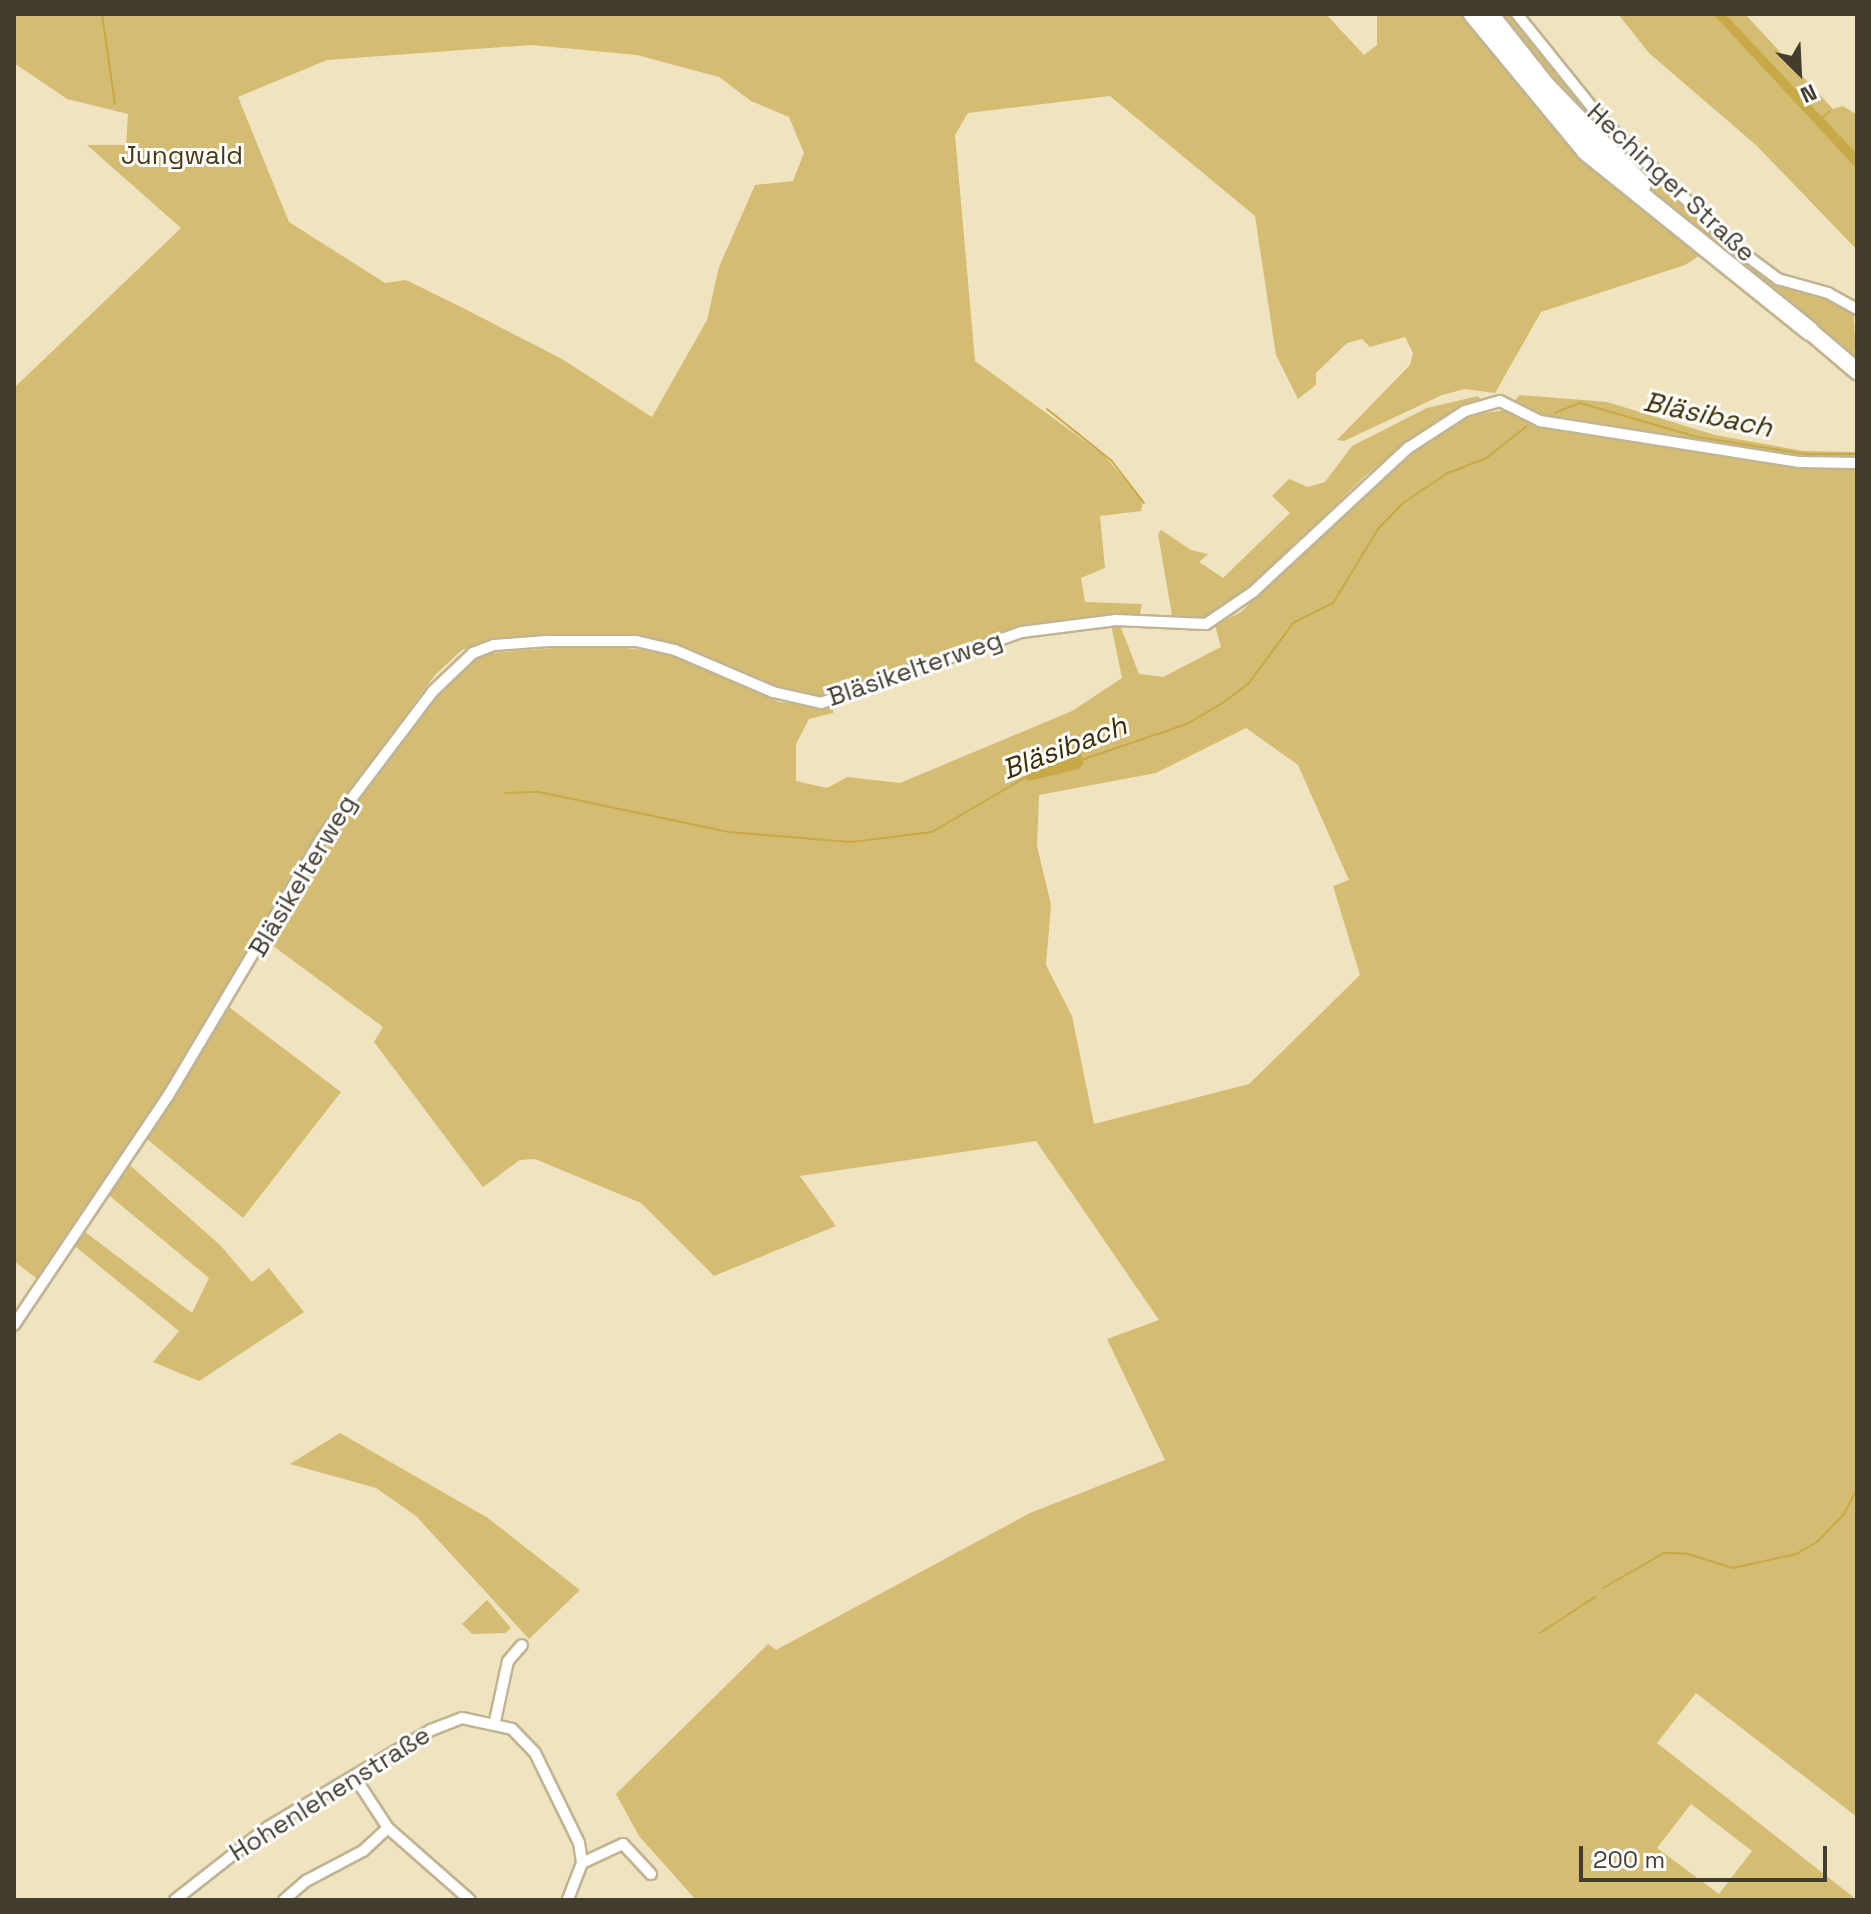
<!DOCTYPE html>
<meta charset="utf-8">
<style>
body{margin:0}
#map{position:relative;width:1871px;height:1914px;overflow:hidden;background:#f0e4c0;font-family:"Space Grotesk",sans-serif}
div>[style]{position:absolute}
.green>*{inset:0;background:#d4bc72}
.water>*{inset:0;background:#c8a947}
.stream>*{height:2px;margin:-1px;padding:0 1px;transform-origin:1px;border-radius:1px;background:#c8a947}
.roads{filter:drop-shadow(2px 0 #c0b492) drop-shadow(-2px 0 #c0b492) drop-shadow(0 2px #c0b492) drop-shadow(0 -2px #c0b492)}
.street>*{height:10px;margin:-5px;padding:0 5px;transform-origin:5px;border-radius:5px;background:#fff}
.primary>*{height:16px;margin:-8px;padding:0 8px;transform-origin:8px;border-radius:8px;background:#fff}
.highway>*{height:18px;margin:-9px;padding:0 9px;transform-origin:9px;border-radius:9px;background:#fff}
span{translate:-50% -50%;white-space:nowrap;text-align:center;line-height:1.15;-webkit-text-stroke:6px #fff;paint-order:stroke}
.park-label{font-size:26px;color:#483b12}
.street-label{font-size:26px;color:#423d2e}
.water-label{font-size:28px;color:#3a2e02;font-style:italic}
.frame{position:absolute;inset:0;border:16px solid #423d2e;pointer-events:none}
.north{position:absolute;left:1759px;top:32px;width:80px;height:80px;-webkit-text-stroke:6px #fff;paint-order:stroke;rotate:156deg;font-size:22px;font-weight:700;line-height:32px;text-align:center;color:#423d2e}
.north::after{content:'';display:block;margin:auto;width:28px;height:36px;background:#423d2e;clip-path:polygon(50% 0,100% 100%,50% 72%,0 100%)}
.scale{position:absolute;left:1579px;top:1846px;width:248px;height:36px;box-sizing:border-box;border:4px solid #423d2e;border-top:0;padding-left:10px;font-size:24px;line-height:28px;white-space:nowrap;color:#423d2e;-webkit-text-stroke:6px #fff;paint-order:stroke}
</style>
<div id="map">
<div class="green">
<div style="clip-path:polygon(evenodd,14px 14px,1326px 14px,1364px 55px,1377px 45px,1377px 14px,1463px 14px,1554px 127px,1706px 251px,1685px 265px,1541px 312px,1495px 393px,1465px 389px,1442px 395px,1344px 441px,1337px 440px,1410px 365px,1413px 353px,1405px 337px,1370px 347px,1362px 339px,1347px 343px,1316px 373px,1316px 385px,1298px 399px,1276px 355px,1255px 216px,1110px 96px,968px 113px,955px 135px,975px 361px,1104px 455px,1143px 501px,1141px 511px,1100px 516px,1105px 568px,1081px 578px,1085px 602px,1142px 604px,1139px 618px,1103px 616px,1021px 628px,828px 699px,805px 699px,774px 689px,664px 642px,618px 634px,495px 639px,462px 650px,435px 675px,322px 827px,321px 839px,325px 843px,374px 770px,449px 679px,470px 659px,489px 653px,598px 645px,664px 652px,779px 702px,833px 706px,833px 713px,809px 719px,796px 744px,796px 781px,827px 788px,847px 777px,900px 783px,1072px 711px,1122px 678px,1111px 624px,1120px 625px,1139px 674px,1163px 677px,1221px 647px,1215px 625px,1241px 612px,1382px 474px,1470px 415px,1506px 410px,1520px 395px,1607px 402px,1715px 435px,1803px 451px,1857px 452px,1857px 1817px,1696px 1693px,1657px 1743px,1857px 1900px,696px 1900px,639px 1836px,616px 1794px,768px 1644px,776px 1650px,1030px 1513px,1165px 1460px,1107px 1339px,1159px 1320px,1036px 1141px,800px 1176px,836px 1226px,714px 1276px,641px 1203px,535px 1159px,520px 1160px,483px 1187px,374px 1042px,383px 1027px,265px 940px,225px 1004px,341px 1092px,243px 1218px,142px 1135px,124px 1160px,220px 1245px,252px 1282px,269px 1268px,304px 1312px,199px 1381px,153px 1362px,179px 1331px,71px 1243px,44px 1284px,14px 1261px,14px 388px,181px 228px,87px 145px,126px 145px,128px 114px,67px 99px,14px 63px,14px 14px,532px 45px,637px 55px,719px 77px,751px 101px,789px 117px,804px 153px,793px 181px,755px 185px,719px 267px,707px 320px,652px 417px,562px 359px,465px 309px,406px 280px,385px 283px,289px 222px,238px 97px,327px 60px,532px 45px,14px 14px,1246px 728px,1298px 765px,1349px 880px,1333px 886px,1360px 975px,1249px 1084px,1094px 1124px,1072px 1016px,1046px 965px,1051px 905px,1037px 846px,1039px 795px,1156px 773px,1246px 728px,14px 14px,105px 1192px,209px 1278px,192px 1313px,80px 1228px,105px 1192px,14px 14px,1691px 1804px,1752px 1851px,1719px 1894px,1657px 1848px,1691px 1804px)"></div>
<div style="clip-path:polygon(1498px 14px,1517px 14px,1566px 78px,1758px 265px,1853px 309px,1857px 364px,1642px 181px)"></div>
<div style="clip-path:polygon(1618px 14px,1745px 14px,1833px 109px,1843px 106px,1857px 115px,1857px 250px,1757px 146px,1649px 53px)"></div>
<div style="clip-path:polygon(1478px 396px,1482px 401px,1417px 433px,1364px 477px,1238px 599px,1203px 619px,1173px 621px,1158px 534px,1161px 530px,1191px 550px,1208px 554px,1199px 562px,1223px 578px,1290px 513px,1272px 496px,1289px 479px,1308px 487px,1325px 482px,1352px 446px,1427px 408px)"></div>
<div style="clip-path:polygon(340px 1433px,488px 1518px,580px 1590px,529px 1639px,416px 1516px,376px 1488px,290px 1464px)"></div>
<div style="clip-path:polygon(487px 1600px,511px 1628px,505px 1633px,472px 1634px,462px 1624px)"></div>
</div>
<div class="water">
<div style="clip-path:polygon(1713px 14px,1725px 14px,1857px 154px,1857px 169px)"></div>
<div style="clip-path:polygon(1078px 746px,1084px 763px,1079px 769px,1028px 781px,1022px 773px,1033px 759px)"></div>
</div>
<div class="stream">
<div style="left:102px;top:14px;width:91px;rotate:81.8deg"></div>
<div style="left:1821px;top:119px;width:12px;rotate:-42deg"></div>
<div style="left:1047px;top:409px;width:82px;rotate:38.6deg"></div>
<div style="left:1111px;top:460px;width:54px;rotate:52.5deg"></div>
<div style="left:1555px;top:413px;width:27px;rotate:-22deg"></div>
<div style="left:1580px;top:403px;width:122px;rotate:16.2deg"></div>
<div style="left:1697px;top:437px;width:109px;rotate:8.9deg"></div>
<div style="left:1805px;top:454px;width:52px"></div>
<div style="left:1084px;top:759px;width:109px;rotate:-18.8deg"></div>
<div style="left:1187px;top:724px;width:43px;rotate:-30.7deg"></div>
<div style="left:1224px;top:702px;width:31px;rotate:-37deg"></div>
<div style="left:1249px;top:683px;width:74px;rotate:-53.7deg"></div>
<div style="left:1293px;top:623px;width:45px;rotate:-26.6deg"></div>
<div style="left:1333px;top:603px;width:87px;rotate:-58.7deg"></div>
<div style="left:1378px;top:529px;width:36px;rotate:-46deg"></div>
<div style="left:1403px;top:503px;width:54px;rotate:-33.7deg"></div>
<div style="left:1448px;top:473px;width:40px;rotate:-21deg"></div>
<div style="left:1485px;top:459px;width:53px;rotate:-38.2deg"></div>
<div style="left:505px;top:793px;width:34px;rotate:-2deg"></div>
<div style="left:539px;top:792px;width:194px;rotate:11.9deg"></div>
<div style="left:729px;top:832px;width:122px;rotate:4.7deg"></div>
<div style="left:851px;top:842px;width:82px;rotate:-7deg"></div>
<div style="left:932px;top:832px;width:107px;rotate:-30.4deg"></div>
<div style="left:1603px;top:1588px;width:70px;rotate:-29.8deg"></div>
<div style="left:1664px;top:1553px;width:24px;rotate:2deg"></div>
<div style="left:1688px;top:1554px;width:47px;rotate:17.3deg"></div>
<div style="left:1733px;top:1568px;width:65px;rotate:-12.5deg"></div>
<div style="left:1796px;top:1554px;width:24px;rotate:-30deg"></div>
<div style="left:1817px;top:1542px;width:39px;rotate:-46deg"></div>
<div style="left:1844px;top:1514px;width:28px;rotate:-63deg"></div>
<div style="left:1540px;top:1633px;width:66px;rotate:-33.2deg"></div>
</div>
<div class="roads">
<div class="street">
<div style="left:1517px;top:14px;width:137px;rotate:51.2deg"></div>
<div style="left:1603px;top:121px;width:187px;rotate:43.5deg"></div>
<div style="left:1739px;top:250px;width:49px;rotate:36.6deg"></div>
<div style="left:1778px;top:279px;width:52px;rotate:15.6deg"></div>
<div style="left:1828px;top:293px;width:33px;rotate:29deg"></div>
<div style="left:14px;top:1325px;width:276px;rotate:-56.1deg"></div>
<div style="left:168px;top:1096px;width:299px;rotate:-59.2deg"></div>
<div style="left:321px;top:839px;width:186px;rotate:-52.9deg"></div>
<div style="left:433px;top:691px;width:55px;rotate:-43.5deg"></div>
<div style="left:473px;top:653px;width:22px;rotate:-21deg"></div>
<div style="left:494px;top:645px;width:54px;rotate:-4.2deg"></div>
<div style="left:548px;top:641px;width:88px"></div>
<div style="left:636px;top:641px;width:40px;rotate:13deg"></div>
<div style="left:675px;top:650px;width:107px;rotate:23.2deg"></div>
<div style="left:773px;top:692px;width:49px;rotate:12.9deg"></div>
<div style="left:821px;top:703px;width:213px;rotate:-19.5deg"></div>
<div style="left:1022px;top:632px;width:95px;rotate:-7.3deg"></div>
<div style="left:1116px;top:620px;width:90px;rotate:2.5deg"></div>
<div style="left:1206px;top:624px;width:57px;rotate:-34.2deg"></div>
<div style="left:1253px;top:592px;width:212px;rotate:-42.9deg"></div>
<div style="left:1408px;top:448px;width:68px;rotate:-33deg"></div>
<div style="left:1465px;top:411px;width:36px;rotate:-16deg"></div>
<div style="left:1500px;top:401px;width:45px;rotate:26.6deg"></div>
<div style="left:1540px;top:421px;width:263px;rotate:9deg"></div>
<div style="left:1800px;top:462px;width:57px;rotate:1deg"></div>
<div style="left:495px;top:1721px;width:61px;rotate:-77.8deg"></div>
<div style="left:508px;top:1661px;width:21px;rotate:-49deg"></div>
<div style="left:354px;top:1776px;width:62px;rotate:56.8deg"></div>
<div style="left:388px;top:1828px;width:109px;rotate:41.3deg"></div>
<div style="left:582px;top:1863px;width:45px;rotate:-24.9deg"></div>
<div style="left:623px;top:1844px;width:41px;rotate:47deg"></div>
<div style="left:175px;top:1900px;width:118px;rotate:-38.1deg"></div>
<div style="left:268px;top:1827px;width:190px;rotate:-30.8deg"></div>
<div style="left:431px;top:1730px;width:33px;rotate:-21deg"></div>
<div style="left:462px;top:1718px;width:51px;rotate:12.4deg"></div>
<div style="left:512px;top:1729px;width:33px;rotate:46deg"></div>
<div style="left:535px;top:1753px;width:100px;rotate:63.9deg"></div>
<div style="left:579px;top:1843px;width:20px;rotate:81deg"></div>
<div style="left:582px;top:1863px;width:40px;rotate:111deg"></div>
<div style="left:284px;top:1900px;width:29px;rotate:-41deg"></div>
<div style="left:306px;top:1881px;width:64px;rotate:-27.8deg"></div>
<div style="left:363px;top:1851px;width:34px;rotate:-43deg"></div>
</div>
<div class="primary">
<div style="left:1810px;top:331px;width:62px;rotate:40.4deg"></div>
</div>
<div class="highway">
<div style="left:1473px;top:14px;width:179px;rotate:50.4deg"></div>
<div style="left:1587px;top:152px;width:286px;rotate:38.8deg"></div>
<div style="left:1489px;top:14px;width:90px;rotate:51.7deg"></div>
<div style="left:1545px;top:85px;width:139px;rotate:45.9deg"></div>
</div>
</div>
<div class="park-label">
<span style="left:182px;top:156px">Jungwald</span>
</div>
<div class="street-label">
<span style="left:1671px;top:183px;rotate:43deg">Hechinger Straße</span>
<span style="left:915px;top:669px;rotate:-19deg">Bläsikelterweg</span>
<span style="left:303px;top:876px;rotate:-59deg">Bläsikelterweg</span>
<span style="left:330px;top:1794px;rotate:-32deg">Hohenlehenstraße</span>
</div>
<div class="water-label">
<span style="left:1708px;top:414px;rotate:12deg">Bläsibach</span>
<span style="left:1064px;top:747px;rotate:-21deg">Bläsibach</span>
</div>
<div class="frame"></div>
<div class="north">N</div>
<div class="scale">200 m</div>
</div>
